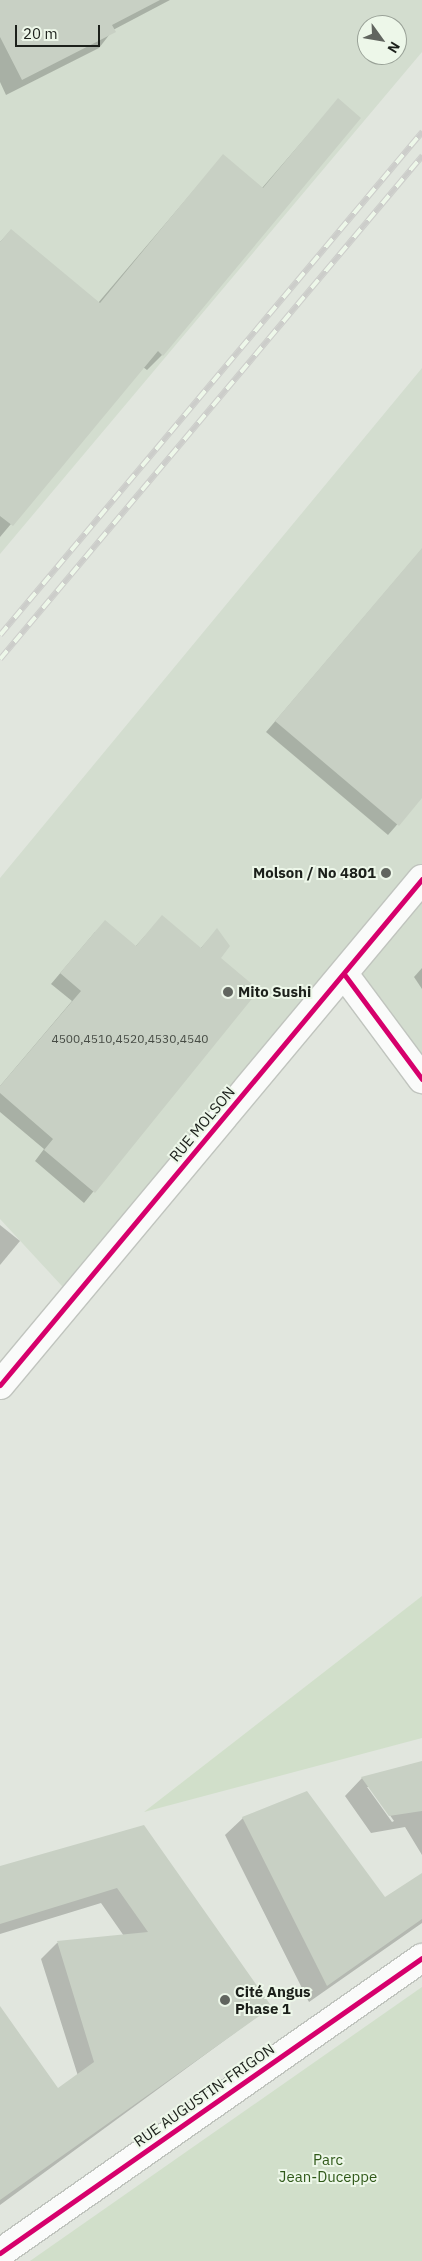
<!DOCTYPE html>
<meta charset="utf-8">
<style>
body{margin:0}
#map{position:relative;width:422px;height:2261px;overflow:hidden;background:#e1e6de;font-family:"IBM Plex Sans",sans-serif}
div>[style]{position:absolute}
.built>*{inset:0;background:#d3ddcf}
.green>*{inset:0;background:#d1dfca}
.shadow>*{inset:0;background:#0003}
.building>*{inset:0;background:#c8d0c4}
.roads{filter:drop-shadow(1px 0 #c0c4be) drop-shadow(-1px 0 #c0c4be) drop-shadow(0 1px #c0c4be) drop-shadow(0 -1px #c0c4be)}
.minor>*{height:28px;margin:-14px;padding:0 14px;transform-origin:14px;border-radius:14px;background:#fafbfa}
.rail>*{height:5.5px;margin-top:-2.75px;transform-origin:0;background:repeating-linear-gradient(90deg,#edf7e9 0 11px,#cccdca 0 22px);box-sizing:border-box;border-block:1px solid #cccdca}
.cycleway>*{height:5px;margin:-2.5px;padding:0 2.5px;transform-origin:2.5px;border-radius:2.5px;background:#d6006c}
.dots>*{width:14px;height:14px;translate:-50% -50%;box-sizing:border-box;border:2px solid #edf7e9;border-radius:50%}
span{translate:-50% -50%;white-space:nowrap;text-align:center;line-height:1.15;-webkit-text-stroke:4px #edf7e9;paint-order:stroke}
.number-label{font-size:12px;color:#474c45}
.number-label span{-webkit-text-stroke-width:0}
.poi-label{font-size:15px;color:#1c201b;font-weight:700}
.right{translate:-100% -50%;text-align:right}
.left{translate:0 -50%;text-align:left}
.street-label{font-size:15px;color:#1c201b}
.park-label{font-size:15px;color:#305919}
.north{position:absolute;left:357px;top:15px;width:50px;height:50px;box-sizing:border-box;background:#edf7e9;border:1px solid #99a197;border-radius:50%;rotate:122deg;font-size:14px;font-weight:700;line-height:20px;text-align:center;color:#1c201b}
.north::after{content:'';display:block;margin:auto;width:18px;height:22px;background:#61655f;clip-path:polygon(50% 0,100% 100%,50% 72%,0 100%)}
.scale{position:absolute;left:15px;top:25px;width:85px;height:22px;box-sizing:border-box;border:2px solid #1c201b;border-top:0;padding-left:6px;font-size:15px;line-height:18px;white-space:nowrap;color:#1c201b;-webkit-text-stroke:4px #edf7e9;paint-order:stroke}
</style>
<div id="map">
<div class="built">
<div style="clip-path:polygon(evenodd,0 0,422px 0,422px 52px,0 554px,0 0,367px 25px,397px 25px,397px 55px,367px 55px,367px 25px)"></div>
<div style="clip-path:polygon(422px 368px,422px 1079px,344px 974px,73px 1298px,0 1219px,0 878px)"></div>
</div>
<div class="green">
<div style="clip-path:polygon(422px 1596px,422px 1738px,144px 1812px)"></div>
<div style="clip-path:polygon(422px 1987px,422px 2261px,30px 2261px)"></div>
</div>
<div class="shadow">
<div style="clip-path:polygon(0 0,170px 0,113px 30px,99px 48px,6px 95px,0 82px)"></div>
<div style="clip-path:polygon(338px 100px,162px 355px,147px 370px,143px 367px,0 537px,0 242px,11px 230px,98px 303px,223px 156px,262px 188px)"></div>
<div style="clip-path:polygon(422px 549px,422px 796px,388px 835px,266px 732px)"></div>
<div style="clip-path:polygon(162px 917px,200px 949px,217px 930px,219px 958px,257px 990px,84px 1203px,35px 1161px,44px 1149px,0 1112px,0 1086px,72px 1001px,51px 984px,95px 932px,135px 947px)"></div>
<div style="clip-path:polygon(422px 968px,422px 989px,414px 977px)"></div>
<div style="clip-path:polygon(0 1225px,20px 1241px,0 1265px)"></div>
<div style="clip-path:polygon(evenodd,422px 1762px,422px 1855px,405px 1827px,371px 1833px,345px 1796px,362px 1778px,422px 1762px,367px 1787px,370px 1787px,394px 1821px,392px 1822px,367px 1787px)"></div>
<div style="clip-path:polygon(243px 1818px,385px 1899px,422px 1875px,422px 1923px,309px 2002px,225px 1835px)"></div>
<div style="clip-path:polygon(143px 1827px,270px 2007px,0 2205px,0 2008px,57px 2090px,78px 2076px,41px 1959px,57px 1943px,124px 1936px,101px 1903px,0 1934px,0 1867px)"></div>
</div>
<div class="building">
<div style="clip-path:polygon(0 0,160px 0,112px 25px,116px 32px,22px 80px,0 37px)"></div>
<div style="clip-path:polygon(338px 98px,361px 118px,163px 356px,158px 351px,13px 526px,0 516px,0 242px,11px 229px,100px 303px,223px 154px,263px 188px)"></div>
<div style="clip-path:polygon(422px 548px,422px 798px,399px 826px,275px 721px)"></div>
<div style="clip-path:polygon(162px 915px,201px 948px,217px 928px,230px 946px,221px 958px,259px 990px,95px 1193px,44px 1150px,53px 1139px,0 1093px,0 1086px,81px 991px,60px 973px,105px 920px,136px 946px)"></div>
<div style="clip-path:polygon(422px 1761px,422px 1811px,389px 1816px,361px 1777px)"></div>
<div style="clip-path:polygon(307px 1791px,385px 1897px,422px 1873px,422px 1919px,327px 1986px,242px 1817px)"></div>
<div style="clip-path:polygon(144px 1825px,272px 2007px,0 2200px,0 2006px,58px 2088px,94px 2062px,57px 1941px,148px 1932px,117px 1888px,0 1924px,0 1866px)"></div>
</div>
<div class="roads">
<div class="minor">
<div style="left:344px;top:974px;width:131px;rotate:53.4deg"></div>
<div style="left:0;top:1385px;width:659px;rotate:-50.17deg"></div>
<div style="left:0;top:2253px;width:515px;rotate:-34.96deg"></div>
</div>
</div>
<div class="rail">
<div style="left:0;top:635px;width:657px;rotate:-50deg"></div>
<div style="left:0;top:659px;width:657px;rotate:-50deg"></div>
</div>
<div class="cycleway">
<div style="left:344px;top:974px;width:131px;rotate:53.4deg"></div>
<div style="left:0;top:1385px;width:659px;rotate:-50.17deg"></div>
<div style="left:0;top:2253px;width:515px;rotate:-34.96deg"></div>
</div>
<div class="dots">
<div style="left:386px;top:873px;background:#61655f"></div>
<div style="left:228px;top:992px;background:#61655f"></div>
<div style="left:225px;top:2000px;background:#61655f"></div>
</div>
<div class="number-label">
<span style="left:130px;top:1039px">4500,4510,4520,4530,4540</span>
</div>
<div class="poi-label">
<span class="right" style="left:376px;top:873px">Molson / No 4801</span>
<span class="left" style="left:238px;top:992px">Mito Sushi</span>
<span class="left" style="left:235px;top:2000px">Cité Angus<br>Phase 1</span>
</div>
<div class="street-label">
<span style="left:202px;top:1124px;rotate:-50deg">RUE MOLSON</span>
<span style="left:204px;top:2095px;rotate:-35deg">RUE AUGUSTIN-FRIGON</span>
</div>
<div class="park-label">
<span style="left:328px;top:2168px">Parc<br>Jean-Duceppe</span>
</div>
<div class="north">N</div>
<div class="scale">20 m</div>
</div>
